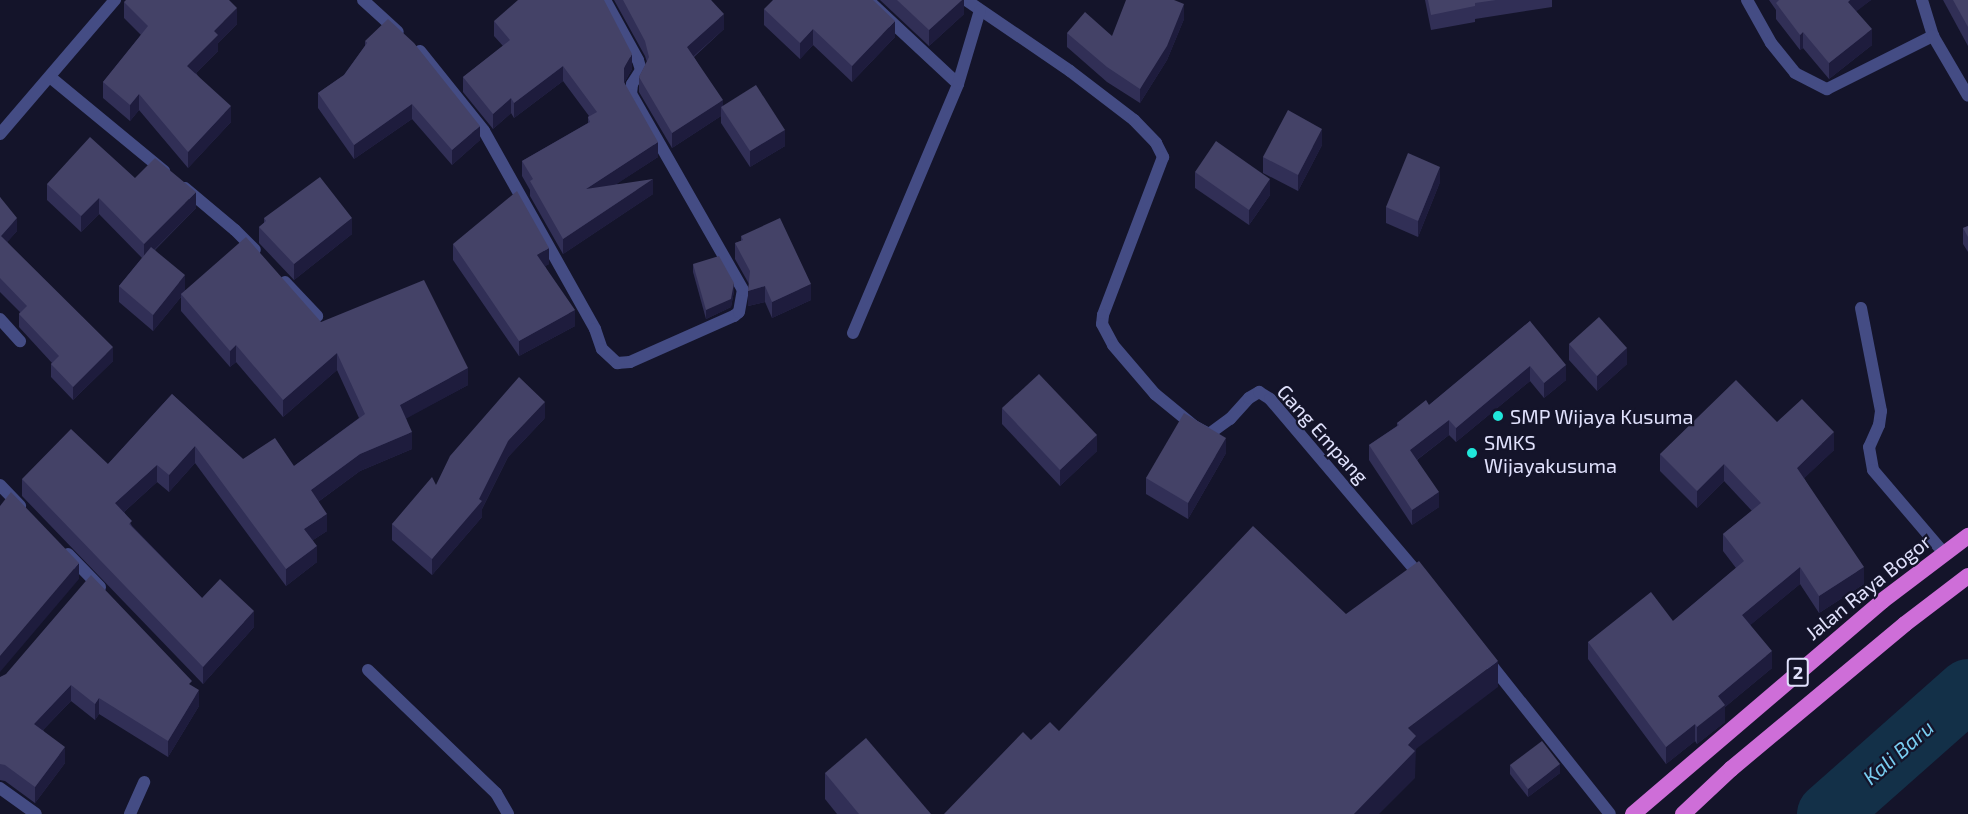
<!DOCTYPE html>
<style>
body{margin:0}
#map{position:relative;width:1968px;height:814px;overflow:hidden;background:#14142a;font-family:"Exo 2",sans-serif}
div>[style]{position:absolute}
.river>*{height:62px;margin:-31px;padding:0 31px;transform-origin:31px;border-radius:31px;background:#133048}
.minor>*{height:12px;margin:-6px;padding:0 6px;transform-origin:6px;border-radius:6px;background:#444c84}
.trunk>*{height:16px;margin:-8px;padding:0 8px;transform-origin:8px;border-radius:8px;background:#ce6ed8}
.wall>*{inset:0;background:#312f56}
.shaded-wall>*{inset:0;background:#1e1c3d}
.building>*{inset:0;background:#444267}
.dots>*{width:16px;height:16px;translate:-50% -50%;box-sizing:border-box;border:3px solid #14142a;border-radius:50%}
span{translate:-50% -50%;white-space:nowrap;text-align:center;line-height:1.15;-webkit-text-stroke:4.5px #14142a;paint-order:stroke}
.shield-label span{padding:2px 4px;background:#14142a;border:2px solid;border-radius:4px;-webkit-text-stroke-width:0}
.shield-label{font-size:18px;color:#e0e1fc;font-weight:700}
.poi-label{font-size:20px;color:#e0e1fc}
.left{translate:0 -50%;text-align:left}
.street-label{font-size:20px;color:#e0e1fc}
.water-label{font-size:21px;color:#79cdf1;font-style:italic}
</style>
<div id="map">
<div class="river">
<div style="left:1828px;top:814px;width:187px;rotate:-41.5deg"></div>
</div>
<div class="minor">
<div style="left:363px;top:0;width:47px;rotate:42.4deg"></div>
<div style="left:868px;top:0;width:123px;rotate:43deg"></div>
<div style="left:966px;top:0;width:126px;rotate:34.3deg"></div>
<div style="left:1070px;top:71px;width:81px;rotate:37.4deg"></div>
<div style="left:1134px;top:120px;width:32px;rotate:46deg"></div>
<div style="left:1156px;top:143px;width:16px;rotate:63deg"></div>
<div style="left:1163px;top:157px;width:169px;rotate:110.8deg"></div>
<div style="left:1103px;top:315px;width:9px;rotate:96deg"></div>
<div style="left:1102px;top:324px;width:24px;rotate:62deg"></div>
<div style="left:1113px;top:345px;width:65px;rotate:49.4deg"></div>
<div style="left:1155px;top:394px;width:50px;rotate:39.4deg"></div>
<div style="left:1194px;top:426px;width:17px;rotate:28deg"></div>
<div style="left:1209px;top:434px;width:26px;rotate:-36deg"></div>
<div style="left:1230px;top:419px;width:28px;rotate:-48deg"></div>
<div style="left:1249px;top:398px;width:12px;rotate:-31deg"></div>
<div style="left:1259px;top:392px;width:13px;rotate:32deg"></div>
<div style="left:1270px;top:399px;width:235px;rotate:49.7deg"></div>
<div style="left:1747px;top:0;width:49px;rotate:60.8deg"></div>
<div style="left:1771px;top:43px;width:38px;rotate:51deg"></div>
<div style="left:1795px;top:73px;width:36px;rotate:27deg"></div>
<div style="left:1827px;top:89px;width:119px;rotate:-26.6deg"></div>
<div style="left:1922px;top:0;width:38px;rotate:73deg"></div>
<div style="left:1933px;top:36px;width:69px;rotate:59.7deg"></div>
<div style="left:420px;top:51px;width:102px;rotate:51.3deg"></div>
<div style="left:484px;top:131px;width:227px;rotate:60.7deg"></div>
<div style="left:595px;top:329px;width:21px;rotate:71deg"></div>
<div style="left:602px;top:349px;width:21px;rotate:43deg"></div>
<div style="left:617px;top:363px;width:13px;rotate:-4deg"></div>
<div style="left:630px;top:362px;width:114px;rotate:-23.9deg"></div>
<div style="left:734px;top:316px;width:6px;rotate:-39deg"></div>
<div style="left:739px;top:312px;width:22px;rotate:-80deg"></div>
<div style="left:743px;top:290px;width:226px;rotate:-119.7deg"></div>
<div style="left:631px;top:94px;width:10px;rotate:-84deg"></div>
<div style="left:632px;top:84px;width:17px;rotate:-57deg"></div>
<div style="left:641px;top:70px;width:10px;rotate:-107deg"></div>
<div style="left:638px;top:60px;width:68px;rotate:-118.8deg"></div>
<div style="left:50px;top:77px;width:148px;rotate:39.5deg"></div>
<div style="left:0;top:134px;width:177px;rotate:-49.4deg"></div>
<div style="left:185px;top:188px;width:65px;rotate:40deg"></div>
<div style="left:235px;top:230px;width:28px;rotate:45deg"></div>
<div style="left:285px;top:282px;width:47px;rotate:46.7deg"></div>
<div style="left:1861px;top:308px;width:105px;rotate:79deg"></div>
<div style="left:1881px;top:411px;width:14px;rotate:98deg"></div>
<div style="left:1879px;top:425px;width:24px;rotate:114deg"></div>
<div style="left:1869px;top:447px;width:23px;rotate:80deg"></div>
<div style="left:1873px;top:470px;width:109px;rotate:49.5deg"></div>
<div style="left:0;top:319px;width:30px;rotate:48deg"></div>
<div style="left:853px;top:333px;width:270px;rotate:-67.1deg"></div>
<div style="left:958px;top:84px;width:77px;rotate:-73.4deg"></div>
<div style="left:0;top:485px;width:29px;rotate:46deg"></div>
<div style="left:68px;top:554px;width:46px;rotate:45.9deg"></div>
<div style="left:1489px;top:662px;width:194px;rotate:51.5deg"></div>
<div style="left:368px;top:670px;width:178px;rotate:43.9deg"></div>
<div style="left:496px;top:793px;width:24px;rotate:60deg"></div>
<div style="left:0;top:788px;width:44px;rotate:35.8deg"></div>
<div style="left:130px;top:814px;width:35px;rotate:-66deg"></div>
</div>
<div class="trunk">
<div style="left:1633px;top:814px;width:328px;rotate:-40.5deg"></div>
<div style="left:1882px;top:601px;width:108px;rotate:-37.1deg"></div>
<div style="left:1683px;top:814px;width:66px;rotate:-43.2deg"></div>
<div style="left:1731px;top:769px;width:226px;rotate:-39.8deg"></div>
<div style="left:1905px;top:624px;width:79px;rotate:-37.3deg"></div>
</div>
<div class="wall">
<div style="clip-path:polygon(614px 0,711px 0,724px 29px,694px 57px,723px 106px,785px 146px,750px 167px,721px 123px,721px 116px,672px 148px,639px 92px,639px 77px,647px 62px,645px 56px)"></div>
<div style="clip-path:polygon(880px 0,964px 0,964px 14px,929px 46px)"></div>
<div style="clip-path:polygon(1425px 0,1552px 0,1552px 7px,1475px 19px,1475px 22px,1431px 30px)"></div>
<div style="clip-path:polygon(1769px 0,1871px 0,1856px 11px,1872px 45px,1829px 79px,1803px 48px,1800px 50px,1776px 19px,1776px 10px)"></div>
<div style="clip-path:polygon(1943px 0,1968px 0,1968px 46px)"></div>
<div style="clip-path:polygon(124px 2px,237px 24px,218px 43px,218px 51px,196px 73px,231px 122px,188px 168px,139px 110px,130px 121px,103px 98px,103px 82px,141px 35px,124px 18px)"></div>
<div style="clip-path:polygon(764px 9px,895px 37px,852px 82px,813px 45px,800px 59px,764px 25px)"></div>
<div style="clip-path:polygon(1184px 19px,1167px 60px,1140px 103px,1107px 82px,1067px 47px,1067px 33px,1112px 36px)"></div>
<div style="clip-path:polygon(494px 21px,632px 69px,624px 83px,658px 157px,616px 184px,653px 194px,563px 254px,530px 196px,530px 190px,522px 176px,522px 161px,588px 123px,588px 117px,589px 116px,563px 81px,514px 118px,511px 113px,493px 129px,463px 92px,463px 77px,503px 46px,494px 36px)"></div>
<div style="clip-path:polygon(365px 41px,480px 140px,452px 165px,412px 119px,354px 159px,318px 108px,318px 93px,344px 75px,365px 46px)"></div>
<div style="clip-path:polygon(1322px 145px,1298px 191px,1263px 173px,1263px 157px)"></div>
<div style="clip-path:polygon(1195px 172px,1270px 195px,1249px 225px,1195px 188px)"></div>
<div style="clip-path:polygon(135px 178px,196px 208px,155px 250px,185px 290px,321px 322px,468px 385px,406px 418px,412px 449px,360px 471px,318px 502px,327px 531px,313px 540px,317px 562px,286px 586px,195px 463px,169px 492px,157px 482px,124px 512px,132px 526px,202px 598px,254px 627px,203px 684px,22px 496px,22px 479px,108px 464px,172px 394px,243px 459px,294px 466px,359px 418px,337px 370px,283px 417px,236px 362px,230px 367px,181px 311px,181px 297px,153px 331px,119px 302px,119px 286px,142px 258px,99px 214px,81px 232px,47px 200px,47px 184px)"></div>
<div style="clip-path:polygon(1440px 182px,1418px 237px,1386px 223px,1386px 207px)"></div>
<div style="clip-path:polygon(0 197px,17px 231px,7px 242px,113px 361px,73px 400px,51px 377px,51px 364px,52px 363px,19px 327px,19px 314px,20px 312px,0 292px)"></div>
<div style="clip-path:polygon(264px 218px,352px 234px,294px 280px,259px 243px,259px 227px,264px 223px)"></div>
<div style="clip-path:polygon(1968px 226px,1968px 252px,1963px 244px,1963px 228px)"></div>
<div style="clip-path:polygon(741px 236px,811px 300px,772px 318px,765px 302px,748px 306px,749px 284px,735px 259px,735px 243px,741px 241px)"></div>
<div style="clip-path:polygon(453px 244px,549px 264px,545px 266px,575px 326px,519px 356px,453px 260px)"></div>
<div style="clip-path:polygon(693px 264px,734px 291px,731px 307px,706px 319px,693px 272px)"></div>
<div style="clip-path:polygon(1530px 321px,1566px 380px,1544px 398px,1530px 381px,1456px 442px,1449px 435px,1417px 460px,1439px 507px,1412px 525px,1369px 460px,1369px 445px,1397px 426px,1397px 423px,1429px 405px)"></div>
<div style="clip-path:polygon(1569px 344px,1627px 364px,1597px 391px,1569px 360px)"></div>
<div style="clip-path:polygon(1002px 408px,1097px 451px,1060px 486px,1002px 424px)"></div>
<div style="clip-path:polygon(545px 418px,508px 457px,482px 509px,482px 517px,432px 575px,392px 540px,392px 524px,436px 485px)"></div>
<div style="clip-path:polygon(1777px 422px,1834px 450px,1804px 478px,1864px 584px,1819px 613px,1800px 584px,1750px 625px,1772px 668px,1725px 707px,1725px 722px,1697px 744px,1695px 741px,1666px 764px,1588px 659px,1588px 642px,1673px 621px,1736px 568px,1723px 551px,1723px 534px,1752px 511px,1724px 481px,1697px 508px,1660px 471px,1660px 454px)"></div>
<div style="clip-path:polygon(1226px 453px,1188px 519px,1146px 494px,1146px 478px)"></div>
<div style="clip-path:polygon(0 677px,192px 686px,199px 706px,168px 757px,99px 714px,95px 720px,71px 701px,43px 730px,65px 763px,35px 803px,5px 781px,0 780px)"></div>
<div style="clip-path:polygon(1510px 765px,1560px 773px,1528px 797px,1510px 774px)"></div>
<div style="clip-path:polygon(825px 773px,931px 814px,837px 814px,825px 799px)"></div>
</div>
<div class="shaded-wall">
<div style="clip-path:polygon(962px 0,964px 0,964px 14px,929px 46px,929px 30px)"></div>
<div style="clip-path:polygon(1850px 0,1871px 0,1848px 18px,1848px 2px)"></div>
<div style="clip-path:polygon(1184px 4px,1184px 19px,1167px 60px,1140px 103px,1140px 89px)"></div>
<div style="clip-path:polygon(237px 8px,237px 24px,218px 43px,218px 51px,187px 82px,187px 66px,214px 31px)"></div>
<div style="clip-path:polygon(724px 14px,724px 29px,687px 62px,687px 47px)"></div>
<div style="clip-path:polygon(895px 21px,895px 37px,852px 82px,852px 66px)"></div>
<div style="clip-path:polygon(813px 29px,813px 45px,800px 59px,800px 43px)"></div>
<div style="clip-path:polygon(1872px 29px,1872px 45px,1829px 79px,1829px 63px)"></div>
<div style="clip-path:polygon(1803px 32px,1803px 48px,1800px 50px,1800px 35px)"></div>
<div style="clip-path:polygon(632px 54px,632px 69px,624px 83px,624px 68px)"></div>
<div style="clip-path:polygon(563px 66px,563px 81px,514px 118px,514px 103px)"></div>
<div style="clip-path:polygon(139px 94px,139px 110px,130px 121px,130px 105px)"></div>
<div style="clip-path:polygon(511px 98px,511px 113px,493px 129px,493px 114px)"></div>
<div style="clip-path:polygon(723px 100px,723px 109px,721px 107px,721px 116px,672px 148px,672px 133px)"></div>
<div style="clip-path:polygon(412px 104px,412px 119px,354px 159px,354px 145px)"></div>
<div style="clip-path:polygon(231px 106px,231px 122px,188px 168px,188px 152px)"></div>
<div style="clip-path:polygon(480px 126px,480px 140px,452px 165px,452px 150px)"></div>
<div style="clip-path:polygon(1322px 129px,1322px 145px,1298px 191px,1298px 175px)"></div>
<div style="clip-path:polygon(785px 130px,785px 146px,750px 167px,750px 151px)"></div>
<div style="clip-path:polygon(658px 142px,658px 157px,586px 204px,586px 189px)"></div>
<div style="clip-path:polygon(1440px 167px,1440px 182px,1418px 237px,1418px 221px)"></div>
<div style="clip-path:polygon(653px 179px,653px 194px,563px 254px,563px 239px)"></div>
<div style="clip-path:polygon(1270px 179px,1270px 195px,1249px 225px,1249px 210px)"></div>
<div style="clip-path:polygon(196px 192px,196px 208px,144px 260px,144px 244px)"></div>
<div style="clip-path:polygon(99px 198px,99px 214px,81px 232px,81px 216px)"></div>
<div style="clip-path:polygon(17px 218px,17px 231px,1px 249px,1px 236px)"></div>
<div style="clip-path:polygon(352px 218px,352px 234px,294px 280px,294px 264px)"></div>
<div style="clip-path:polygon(549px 248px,549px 264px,537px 271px,537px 255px)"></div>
<div style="clip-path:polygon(185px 275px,185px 291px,181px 294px,181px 297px,153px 331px,153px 315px)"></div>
<div style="clip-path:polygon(734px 283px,734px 291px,731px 307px,706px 319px,706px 310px)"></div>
<div style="clip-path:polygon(811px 284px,811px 300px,772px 318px,772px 302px)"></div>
<div style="clip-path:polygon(765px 286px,765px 302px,748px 306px,748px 291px)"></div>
<div style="clip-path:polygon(575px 310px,575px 326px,519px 356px,519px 341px)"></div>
<div style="clip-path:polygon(236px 345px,236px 362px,230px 367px,230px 351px)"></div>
<div style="clip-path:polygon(113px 347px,113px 361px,73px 400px,73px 387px)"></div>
<div style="clip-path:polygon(1627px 348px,1627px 364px,1597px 391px,1597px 376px)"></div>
<div style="clip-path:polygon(337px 353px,337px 370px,283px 417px,283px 400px)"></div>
<div style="clip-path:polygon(1566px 365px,1566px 380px,1544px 398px,1544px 383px)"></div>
<div style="clip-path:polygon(1530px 366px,1530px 381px,1456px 442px,1456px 428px)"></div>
<div style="clip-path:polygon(468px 368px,468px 385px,400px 422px,400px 405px)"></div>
<div style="clip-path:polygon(545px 402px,545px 418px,508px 457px,482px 509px,482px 517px,432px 575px,432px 559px,479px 499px,508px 441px)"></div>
<div style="clip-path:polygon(1449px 420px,1449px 435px,1410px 465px,1410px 450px)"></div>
<div style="clip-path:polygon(412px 432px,412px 449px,360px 471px,311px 507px,311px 490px,360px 454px)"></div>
<div style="clip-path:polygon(1834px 432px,1834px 450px,1797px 485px,1797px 468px)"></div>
<div style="clip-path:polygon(1097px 435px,1097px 451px,1060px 486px,1060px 470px)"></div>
<div style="clip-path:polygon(1226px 438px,1226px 453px,1188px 519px,1188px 503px)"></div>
<div style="clip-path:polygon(195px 446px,195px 463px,169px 492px,169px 475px)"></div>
<div style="clip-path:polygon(1724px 464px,1724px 481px,1697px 508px,1697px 491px)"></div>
<div style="clip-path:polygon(157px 465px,157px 482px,115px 520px,115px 503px)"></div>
<div style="clip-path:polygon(1439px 492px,1439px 507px,1412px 525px,1412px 510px)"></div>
<div style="clip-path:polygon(327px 514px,327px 531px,304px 546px,304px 529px)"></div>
<div style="clip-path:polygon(317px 546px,317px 562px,286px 586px,286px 569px)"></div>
<div style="clip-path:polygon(79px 563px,79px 579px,0 672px,0 656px)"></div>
<div style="clip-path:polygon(1800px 567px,1800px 584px,1742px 632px,1742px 615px)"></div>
<div style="clip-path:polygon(1864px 567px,1864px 584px,1819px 613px,1819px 596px)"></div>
<div style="clip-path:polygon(254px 611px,254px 627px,203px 684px,203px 667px)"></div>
<div style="clip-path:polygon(1772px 651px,1772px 668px,1725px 707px,1725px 722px,1697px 744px,1697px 727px,1718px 696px)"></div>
<div style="clip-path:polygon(1498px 661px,1498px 687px,1416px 749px,1415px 778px,1379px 814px,1354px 814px,1408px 728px)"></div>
<div style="clip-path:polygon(71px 685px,71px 701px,34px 739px,34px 724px)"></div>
<div style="clip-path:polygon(199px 690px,199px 706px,168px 757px,168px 741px)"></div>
<div style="clip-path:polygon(99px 698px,99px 714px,95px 720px,95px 704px)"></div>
<div style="clip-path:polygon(1695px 724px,1695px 741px,1666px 764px,1666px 747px)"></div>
<div style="clip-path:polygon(65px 747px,65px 763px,35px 803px,35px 787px)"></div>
<div style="clip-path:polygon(1560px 764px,1560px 773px,1528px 797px,1528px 789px)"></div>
</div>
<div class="building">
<div style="clip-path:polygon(126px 0,229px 0,237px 8px,214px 31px,218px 35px,187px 66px,231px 106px,188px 152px,139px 94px,130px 105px,103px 82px,148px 26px,124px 2px)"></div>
<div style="clip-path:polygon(518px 0,604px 0,632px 54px,624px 68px,624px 82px,658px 142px,586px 189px,653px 179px,563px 239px,530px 181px,533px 179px,522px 161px,590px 122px,588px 117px,597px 112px,563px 66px,514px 103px,511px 98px,493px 114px,463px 77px,510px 40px,494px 21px)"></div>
<div style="clip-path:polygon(623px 0,711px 0,724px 14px,687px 47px,723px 100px,672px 133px,639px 77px,649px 57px,645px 41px)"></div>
<div style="clip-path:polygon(773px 0,873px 0,895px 21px,852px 66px,813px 29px,800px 43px,764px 9px)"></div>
<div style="clip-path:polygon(897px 0,962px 0,929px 30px)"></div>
<div style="clip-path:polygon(1126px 0,1174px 0,1184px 4px,1167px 46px,1140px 89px,1107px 67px,1067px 33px,1085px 12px,1112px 36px)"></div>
<div style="clip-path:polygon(1428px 0,1496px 0,1475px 3px,1475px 6px,1431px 15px)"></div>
<div style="clip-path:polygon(1779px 0,1850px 0,1848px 2px,1872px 29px,1829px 63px,1803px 32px,1800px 35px,1776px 3px)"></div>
<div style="clip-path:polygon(1953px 0,1968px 0,1968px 27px)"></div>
<div style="clip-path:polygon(388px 19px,414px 43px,480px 126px,452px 150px,412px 104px,354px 145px,318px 93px,344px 75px,367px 43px,365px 41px)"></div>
<div style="clip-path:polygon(756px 85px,785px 130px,750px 151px,721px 107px)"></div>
<div style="clip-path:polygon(1288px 110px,1322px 129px,1298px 175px,1263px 157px)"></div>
<div style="clip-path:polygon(90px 137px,135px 178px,155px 158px,196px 192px,144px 244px,99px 198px,81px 216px,47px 184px)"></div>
<div style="clip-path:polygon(1216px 141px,1270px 179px,1249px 210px,1195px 172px)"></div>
<div style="clip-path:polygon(1408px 153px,1440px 167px,1418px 221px,1386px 207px)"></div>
<div style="clip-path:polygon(320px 177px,352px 218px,294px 264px,259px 227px,266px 221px,264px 218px)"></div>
<div style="clip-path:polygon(517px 191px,549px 248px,537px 255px,575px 310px,519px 341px,453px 244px)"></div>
<div style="clip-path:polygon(0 197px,17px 218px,1px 236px,113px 347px,73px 387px,51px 364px,59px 356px,19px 314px,27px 306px,0 278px)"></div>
<div style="clip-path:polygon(780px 218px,811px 284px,772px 302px,765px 286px,748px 291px,750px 271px,735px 243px,743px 240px,741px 236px)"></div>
<div style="clip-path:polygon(1968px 226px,1968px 237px,1963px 228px)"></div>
<div style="clip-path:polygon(246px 237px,321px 322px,424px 280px,468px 368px,400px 405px,412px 432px,360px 454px,311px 490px,327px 514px,304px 529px,317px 546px,286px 569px,195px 446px,169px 475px,157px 465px,115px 503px,132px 521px,129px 524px,202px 598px,220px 579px,254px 611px,203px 667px,22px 479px,71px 429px,108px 464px,172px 394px,243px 459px,275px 438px,294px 466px,365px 414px,337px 353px,283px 400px,236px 345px,230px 351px,181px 294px)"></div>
<div style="clip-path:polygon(151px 247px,185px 275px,153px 315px,119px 286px)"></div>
<div style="clip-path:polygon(719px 256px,734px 283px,731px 299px,706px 310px,693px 264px)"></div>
<div style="clip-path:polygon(1599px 317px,1627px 348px,1597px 376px,1569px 344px)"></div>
<div style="clip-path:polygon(1530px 321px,1566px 365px,1544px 383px,1530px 366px,1456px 428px,1449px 420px,1410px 450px,1439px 492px,1412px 510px,1369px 445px,1399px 425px,1397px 423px,1426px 400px,1429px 405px)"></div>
<div style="clip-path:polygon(1039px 374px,1097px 435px,1060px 470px,1002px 408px)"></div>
<div style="clip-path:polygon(519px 377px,545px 402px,508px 441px,479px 499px,482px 501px,432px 559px,392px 524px,432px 477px,436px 485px,450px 456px)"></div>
<div style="clip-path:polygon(1736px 380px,1777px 422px,1802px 399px,1834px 432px,1797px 468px,1864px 567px,1819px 596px,1800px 567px,1742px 615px,1772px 651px,1718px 696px,1725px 705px,1697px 727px,1695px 724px,1666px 747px,1588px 642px,1651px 592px,1673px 621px,1744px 561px,1723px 534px,1761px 503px,1724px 464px,1697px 491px,1660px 454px)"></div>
<div style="clip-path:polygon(1184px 413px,1226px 438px,1188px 503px,1146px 478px)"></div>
<div style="clip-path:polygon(11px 492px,79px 563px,0 656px,0 506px)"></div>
<div style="clip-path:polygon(1253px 526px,1346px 614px,1419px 561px,1498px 661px,1408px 728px,1416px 736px,1408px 745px,1415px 751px,1354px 814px,944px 814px,1023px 732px,1031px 740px,1050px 722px,1059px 731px)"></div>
<div style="clip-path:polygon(91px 575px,192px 681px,189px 684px,199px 690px,168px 741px,99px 698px,95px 704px,71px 685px,34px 724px,65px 747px,35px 787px,5px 765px,0 764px,0 677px,6px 674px)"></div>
<div style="clip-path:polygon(866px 738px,931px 814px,859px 814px,825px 773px)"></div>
<div style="clip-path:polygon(1542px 741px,1560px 764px,1528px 789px,1510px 765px)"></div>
</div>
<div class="dots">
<div style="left:1498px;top:416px;background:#20e7db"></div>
<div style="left:1472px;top:453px;background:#20e7db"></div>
</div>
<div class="shield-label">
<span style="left:1798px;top:672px">2</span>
</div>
<div class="poi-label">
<span class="left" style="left:1510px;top:416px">SMP Wijaya Kusuma</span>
<span class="left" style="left:1484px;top:454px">SMKS<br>Wijayakusuma</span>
</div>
<div class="street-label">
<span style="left:1323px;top:434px;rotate:48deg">Gang Empang</span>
<span style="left:1868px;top:587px;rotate:-39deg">Jalan Raya Bogor</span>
</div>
<div class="water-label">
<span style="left:1898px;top:752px;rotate:-41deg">Kali Baru</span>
</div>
</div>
